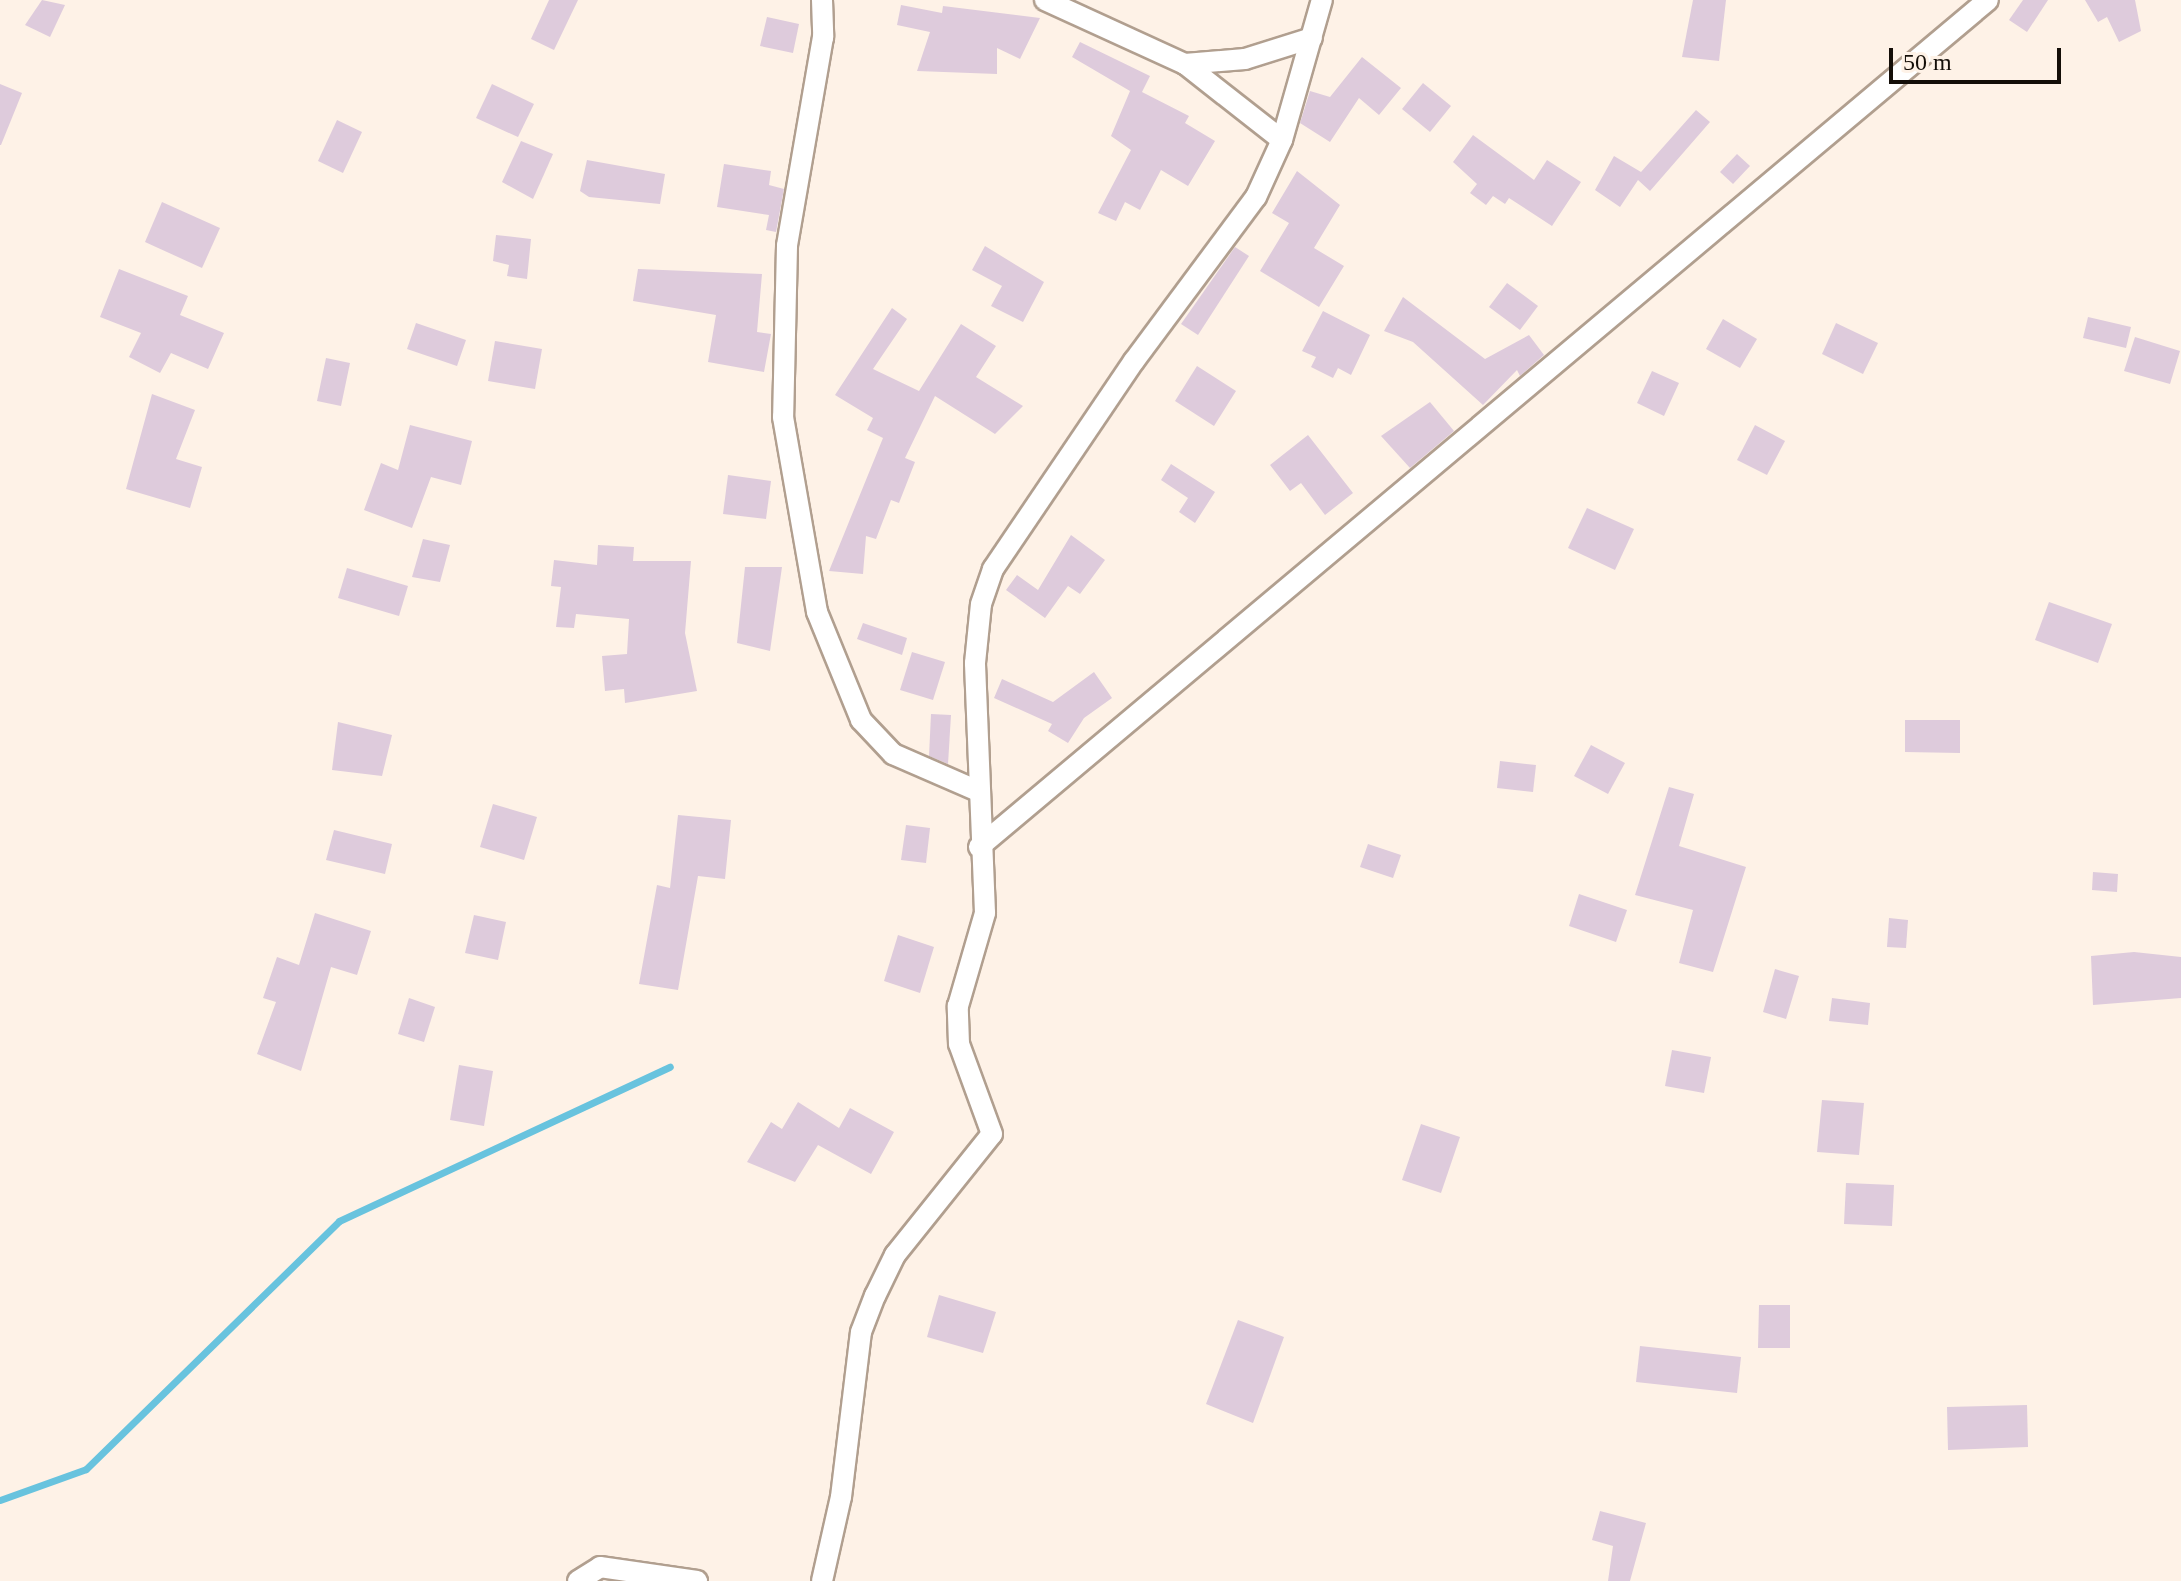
<!DOCTYPE html>
<style>
body{margin:0}
#map{position:relative;width:2181px;height:1581px;overflow:hidden;background:#fef2e7;font-family:Georgia,serif}
div>[style]{position:absolute}
.stream>*{height:7px;margin:-3.5px;padding:0 3.5px;transform-origin:3.5px;border-radius:3.5px;background:#68c3de}
.building>*{inset:0;background:#decbdc}
.roads{filter:drop-shadow(2px 0 #b19f8f) drop-shadow(-2px 0 #b19f8f) drop-shadow(0 2px #b19f8f) drop-shadow(0 -2px #b19f8f)}
.street>*{height:20px;margin:-10px;padding:0 10px;transform-origin:10px;border-radius:10px;background:#fff}
span{translate:-50% -50%;white-space:nowrap;text-align:center;line-height:1.15;-webkit-text-stroke:8px #fef2e7;paint-order:stroke}
.scale{position:absolute;left:1889px;top:48px;width:172px;height:36px;box-sizing:border-box;border:4px solid #140e08;border-top:0;padding-left:10px;font-size:24px;line-height:28px;white-space:nowrap;color:#140e08;-webkit-text-stroke:6px #fef2e7;paint-order:stroke}
</style>
<div id="map">
<div class="stream">
<div style="left:0;top:1500px;width:91px;rotate:-19.8deg"></div>
<div style="left:86px;top:1469px;width:354px;rotate:-44.4deg"></div>
<div style="left:339px;top:1221px;width:365px;rotate:-25deg"></div>
</div>
<div class="building">
<div style="clip-path:polygon(42px 0,65px 5px,50px 37px,25px 25px)"></div>
<div style="clip-path:polygon(549px 0,578px 0,554px 50px,531px 39px)"></div>
<div style="clip-path:polygon(1693px 0,1726px 0,1719px 61px,1682px 57px)"></div>
<div style="clip-path:polygon(2023px 0,2048px 0,2027px 32px,2009px 20px)"></div>
<div style="clip-path:polygon(2085px 0,2135px 0,2141px 31px,2119px 42px,2107px 17px,2098px 22px)"></div>
<div style="clip-path:polygon(901px 5px,942px 13px,943px 6px,1040px 18px,1020px 59px,997px 48px,997px 74px,917px 71px,930px 32px,897px 25px)"></div>
<div style="clip-path:polygon(767px 17px,799px 24px,793px 53px,760px 46px)"></div>
<div style="clip-path:polygon(1080px 42px,1150px 76px,1142px 92px,1189px 116px,1185px 123px,1215px 141px,1188px 186px,1161px 170px,1140px 210px,1125px 202px,1116px 221px,1098px 213px,1131px 150px,1111px 136px,1130px 91px,1072px 57px)"></div>
<div style="clip-path:polygon(1362px 57px,1401px 88px,1379px 115px,1359px 98px,1330px 142px,1300px 123px,1310px 91px,1330px 97px)"></div>
<div style="clip-path:polygon(1423px 83px,1451px 106px,1430px 132px,1402px 109px)"></div>
<div style="clip-path:polygon(0 84px,22px 93px,1px 145px,0 145px)"></div>
<div style="clip-path:polygon(492px 84px,534px 104px,518px 137px,476px 118px)"></div>
<div style="clip-path:polygon(1696px 110px,1710px 122px,1650px 191px,1638px 180px,1620px 207px,1595px 190px,1614px 156px,1641px 172px)"></div>
<div style="clip-path:polygon(337px 120px,362px 132px,343px 173px,318px 161px)"></div>
<div style="clip-path:polygon(1473px 135px,1534px 180px,1547px 160px,1581px 182px,1552px 226px,1509px 198px,1505px 204px,1493px 196px,1486px 205px,1470px 193px,1477px 184px,1453px 162px)"></div>
<div style="clip-path:polygon(521px 141px,553px 154px,533px 199px,502px 182px)"></div>
<div style="clip-path:polygon(1737px 154px,1750px 166px,1733px 184px,1720px 172px)"></div>
<div style="clip-path:polygon(587px 160px,665px 174px,660px 204px,589px 197px,580px 191px)"></div>
<div style="clip-path:polygon(724px 164px,771px 171px,769px 185px,784px 189px,776px 232px,766px 230px,769px 215px,717px 207px)"></div>
<div style="clip-path:polygon(1297px 171px,1340px 205px,1314px 248px,1344px 266px,1319px 307px,1260px 271px,1289px 223px,1272px 213px)"></div>
<div style="clip-path:polygon(162px 202px,220px 228px,202px 268px,145px 242px)"></div>
<div style="clip-path:polygon(496px 235px,531px 239px,527px 279px,507px 276px,509px 265px,493px 261px)"></div>
<div style="clip-path:polygon(985px 246px,1044px 282px,1023px 322px,991px 306px,1002px 286px,972px 270px)"></div>
<div style="clip-path:polygon(1235px 247px,1249px 256px,1198px 335px,1181px 324px)"></div>
<div style="clip-path:polygon(119px 269px,188px 296px,180px 315px,224px 333px,208px 369px,171px 353px,160px 373px,129px 357px,141px 333px,100px 317px)"></div>
<div style="clip-path:polygon(638px 269px,762px 274px,757px 332px,771px 334px,764px 372px,708px 362px,716px 315px,633px 301px)"></div>
<div style="clip-path:polygon(1507px 283px,1538px 306px,1520px 330px,1489px 307px)"></div>
<div style="clip-path:polygon(1403px 297px,1485px 359px,1529px 335px,1544px 355px,1520px 376px,1517px 370px,1483px 405px,1413px 342px,1384px 331px)"></div>
<div style="clip-path:polygon(892px 308px,907px 319px,873px 369px,919px 391px,961px 324px,996px 346px,976px 377px,1023px 406px,995px 434px,935px 396px,905px 458px,915px 462px,899px 503px,891px 500px,876px 539px,866px 536px,863px 574px,829px 571px,883px 438px,867px 430px,873px 418px,835px 395px)"></div>
<div style="clip-path:polygon(1323px 311px,1370px 335px,1351px 375px,1338px 368px,1333px 378px,1311px 367px,1316px 357px,1302px 351px)"></div>
<div style="clip-path:polygon(2088px 317px,2131px 327px,2126px 348px,2083px 338px)"></div>
<div style="clip-path:polygon(1723px 319px,1757px 339px,1740px 368px,1706px 349px)"></div>
<div style="clip-path:polygon(416px 323px,466px 340px,457px 366px,407px 349px)"></div>
<div style="clip-path:polygon(1836px 323px,1878px 343px,1863px 374px,1822px 354px)"></div>
<div style="clip-path:polygon(2135px 337px,2180px 351px,2170px 384px,2124px 371px)"></div>
<div style="clip-path:polygon(495px 341px,542px 349px,535px 389px,488px 381px)"></div>
<div style="clip-path:polygon(326px 358px,350px 363px,341px 406px,317px 401px)"></div>
<div style="clip-path:polygon(1197px 366px,1236px 391px,1214px 426px,1175px 401px)"></div>
<div style="clip-path:polygon(1652px 371px,1679px 383px,1664px 416px,1637px 403px)"></div>
<div style="clip-path:polygon(152px 394px,195px 410px,176px 459px,202px 467px,190px 508px,126px 489px)"></div>
<div style="clip-path:polygon(1430px 402px,1454px 431px,1410px 468px,1381px 436px)"></div>
<div style="clip-path:polygon(410px 425px,472px 441px,461px 485px,431px 477px,412px 528px,364px 510px,381px 463px,398px 470px)"></div>
<div style="clip-path:polygon(1755px 425px,1785px 441px,1767px 475px,1737px 460px)"></div>
<div style="clip-path:polygon(1308px 435px,1353px 493px,1325px 515px,1301px 483px,1290px 491px,1270px 465px)"></div>
<div style="clip-path:polygon(1171px 464px,1215px 492px,1195px 523px,1179px 512px,1188px 498px,1161px 480px)"></div>
<div style="clip-path:polygon(728px 475px,771px 481px,766px 519px,723px 514px)"></div>
<div style="clip-path:polygon(1587px 508px,1634px 529px,1615px 570px,1568px 548px)"></div>
<div style="clip-path:polygon(1071px 535px,1105px 560px,1080px 594px,1068px 586px,1045px 618px,1006px 590px,1017px 575px,1038px 590px)"></div>
<div style="clip-path:polygon(423px 539px,450px 545px,440px 582px,412px 577px)"></div>
<div style="clip-path:polygon(598px 545px,634px 547px,633px 561px,691px 561px,685px 633px,697px 691px,625px 703px,624px 689px,605px 691px,602px 656px,627px 654px,629px 619px,576px 614px,574px 628px,556px 627px,561px 587px,551px 586px,554px 560px,597px 565px)"></div>
<div style="clip-path:polygon(745px 567px,782px 567px,770px 651px,737px 643px)"></div>
<div style="clip-path:polygon(347px 568px,408px 586px,399px 616px,338px 598px)"></div>
<div style="clip-path:polygon(2049px 602px,2112px 624px,2098px 663px,2035px 640px)"></div>
<div style="clip-path:polygon(863px 623px,907px 638px,902px 655px,857px 639px)"></div>
<div style="clip-path:polygon(912px 652px,945px 662px,933px 700px,900px 690px)"></div>
<div style="clip-path:polygon(1094px 672px,1112px 698px,1084px 718px,1068px 743px,1048px 731px,1052px 724px,994px 698px,1002px 679px,1053px 702px)"></div>
<div style="clip-path:polygon(931px 714px,951px 715px,948px 764px,929px 756px)"></div>
<div style="clip-path:polygon(1905px 720px,1960px 720px,1960px 753px,1905px 752px)"></div>
<div style="clip-path:polygon(338px 722px,392px 735px,382px 776px,332px 770px)"></div>
<div style="clip-path:polygon(1591px 745px,1625px 763px,1608px 794px,1574px 776px)"></div>
<div style="clip-path:polygon(1500px 761px,1536px 765px,1533px 792px,1497px 788px)"></div>
<div style="clip-path:polygon(1669px 787px,1694px 794px,1679px 846px,1746px 867px,1713px 972px,1679px 963px,1693px 910px,1635px 895px)"></div>
<div style="clip-path:polygon(493px 804px,537px 817px,524px 860px,480px 847px)"></div>
<div style="clip-path:polygon(678px 815px,731px 820px,725px 879px,698px 876px,678px 990px,639px 984px,657px 885px,670px 888px)"></div>
<div style="clip-path:polygon(906px 825px,930px 828px,926px 863px,901px 860px)"></div>
<div style="clip-path:polygon(334px 830px,392px 844px,385px 874px,326px 860px)"></div>
<div style="clip-path:polygon(1368px 844px,1401px 855px,1393px 878px,1360px 867px)"></div>
<div style="clip-path:polygon(2093px 872px,2118px 874px,2117px 892px,2092px 890px)"></div>
<div style="clip-path:polygon(1579px 894px,1627px 910px,1616px 942px,1569px 926px)"></div>
<div style="clip-path:polygon(315px 913px,371px 931px,357px 975px,331px 967px,301px 1071px,257px 1054px,276px 1002px,263px 998px,277px 957px,299px 965px)"></div>
<div style="clip-path:polygon(474px 915px,506px 922px,498px 960px,465px 953px)"></div>
<div style="clip-path:polygon(1889px 918px,1908px 920px,1906px 948px,1887px 947px)"></div>
<div style="clip-path:polygon(898px 935px,934px 947px,920px 993px,884px 981px)"></div>
<div style="clip-path:polygon(2134px 952px,2181px 957px,2181px 998px,2093px 1005px,2091px 956px)"></div>
<div style="clip-path:polygon(1775px 969px,1799px 976px,1786px 1019px,1763px 1012px)"></div>
<div style="clip-path:polygon(409px 998px,435px 1007px,424px 1042px,398px 1034px)"></div>
<div style="clip-path:polygon(1832px 998px,1870px 1003px,1868px 1025px,1829px 1021px)"></div>
<div style="clip-path:polygon(1672px 1050px,1711px 1057px,1704px 1093px,1665px 1086px)"></div>
<div style="clip-path:polygon(459px 1065px,493px 1071px,484px 1126px,450px 1120px)"></div>
<div style="clip-path:polygon(1822px 1100px,1864px 1103px,1859px 1155px,1817px 1152px)"></div>
<div style="clip-path:polygon(798px 1102px,839px 1128px,850px 1108px,894px 1132px,871px 1174px,818px 1145px,795px 1182px,747px 1162px,771px 1122px,782px 1129px)"></div>
<div style="clip-path:polygon(1421px 1124px,1460px 1137px,1441px 1193px,1402px 1180px)"></div>
<div style="clip-path:polygon(1846px 1183px,1894px 1185px,1892px 1226px,1844px 1224px)"></div>
<div style="clip-path:polygon(939px 1295px,996px 1312px,983px 1353px,927px 1337px)"></div>
<div style="clip-path:polygon(1759px 1305px,1790px 1305px,1790px 1348px,1758px 1348px)"></div>
<div style="clip-path:polygon(1238px 1320px,1284px 1337px,1253px 1423px,1206px 1404px)"></div>
<div style="clip-path:polygon(1640px 1346px,1741px 1357px,1737px 1393px,1636px 1382px)"></div>
<div style="clip-path:polygon(2027px 1405px,2028px 1447px,1948px 1450px,1947px 1407px)"></div>
<div style="clip-path:polygon(1600px 1511px,1646px 1523px,1630px 1581px,1608px 1581px,1613px 1546px,1592px 1540px)"></div>
</div>
<div class="roads">
<div class="street">
<div style="left:822px;top:0;width:37px;rotate:88deg"></div>
<div style="left:823px;top:37px;width:212px;rotate:99.8deg"></div>
<div style="left:787px;top:246px;width:171px;rotate:91.3deg"></div>
<div style="left:783px;top:417px;width:198px;rotate:80.1deg"></div>
<div style="left:817px;top:612px;width:117px;rotate:67.8deg"></div>
<div style="left:861px;top:720px;width:47px;rotate:46.7deg"></div>
<div style="left:893px;top:754px;width:93px;rotate:23.5deg"></div>
<div style="left:1045px;top:0;width:154px;rotate:24.6deg"></div>
<div style="left:1185px;top:64px;width:123px;rotate:38.1deg"></div>
<div style="left:1185px;top:64px;width:60px;rotate:-4.8deg"></div>
<div style="left:1245px;top:59px;width:70px;rotate:-17.4deg"></div>
<div style="left:979px;top:847px;width:1317px;rotate:-40.01deg"></div>
<div style="left:578px;top:1581px;width:26px;rotate:-32deg"></div>
<div style="left:600px;top:1567px;width:98px;rotate:8.2deg"></div>
<div style="left:822px;top:1581px;width:86px;rotate:-77.3deg"></div>
<div style="left:841px;top:1497px;width:166px;rotate:-83.1deg"></div>
<div style="left:861px;top:1332px;width:39px;rotate:-69deg"></div>
<div style="left:875px;top:1296px;width:46px;rotate:-64deg"></div>
<div style="left:895px;top:1255px;width:155px;rotate:-51.3deg"></div>
<div style="left:992px;top:1134px;width:96px;rotate:-110.1deg"></div>
<div style="left:959px;top:1044px;width:38px;rotate:-92deg"></div>
<div style="left:958px;top:1006px;width:97px;rotate:-73.8deg"></div>
<div style="left:985px;top:913px;width:250px;rotate:-92.3deg"></div>
<div style="left:975px;top:663px;width:59px;rotate:-84.2deg"></div>
<div style="left:981px;top:604px;width:37px;rotate:-71deg"></div>
<div style="left:993px;top:569px;width:251px;rotate:-55.9deg"></div>
<div style="left:1134px;top:361px;width:204px;rotate:-53.4deg"></div>
<div style="left:1256px;top:197px;width:63px;rotate:-65.5deg"></div>
<div style="left:1282px;top:140px;width:146px;rotate:-74.1deg"></div>
</div>
</div>
<div class="scale">50 m</div>
</div>
